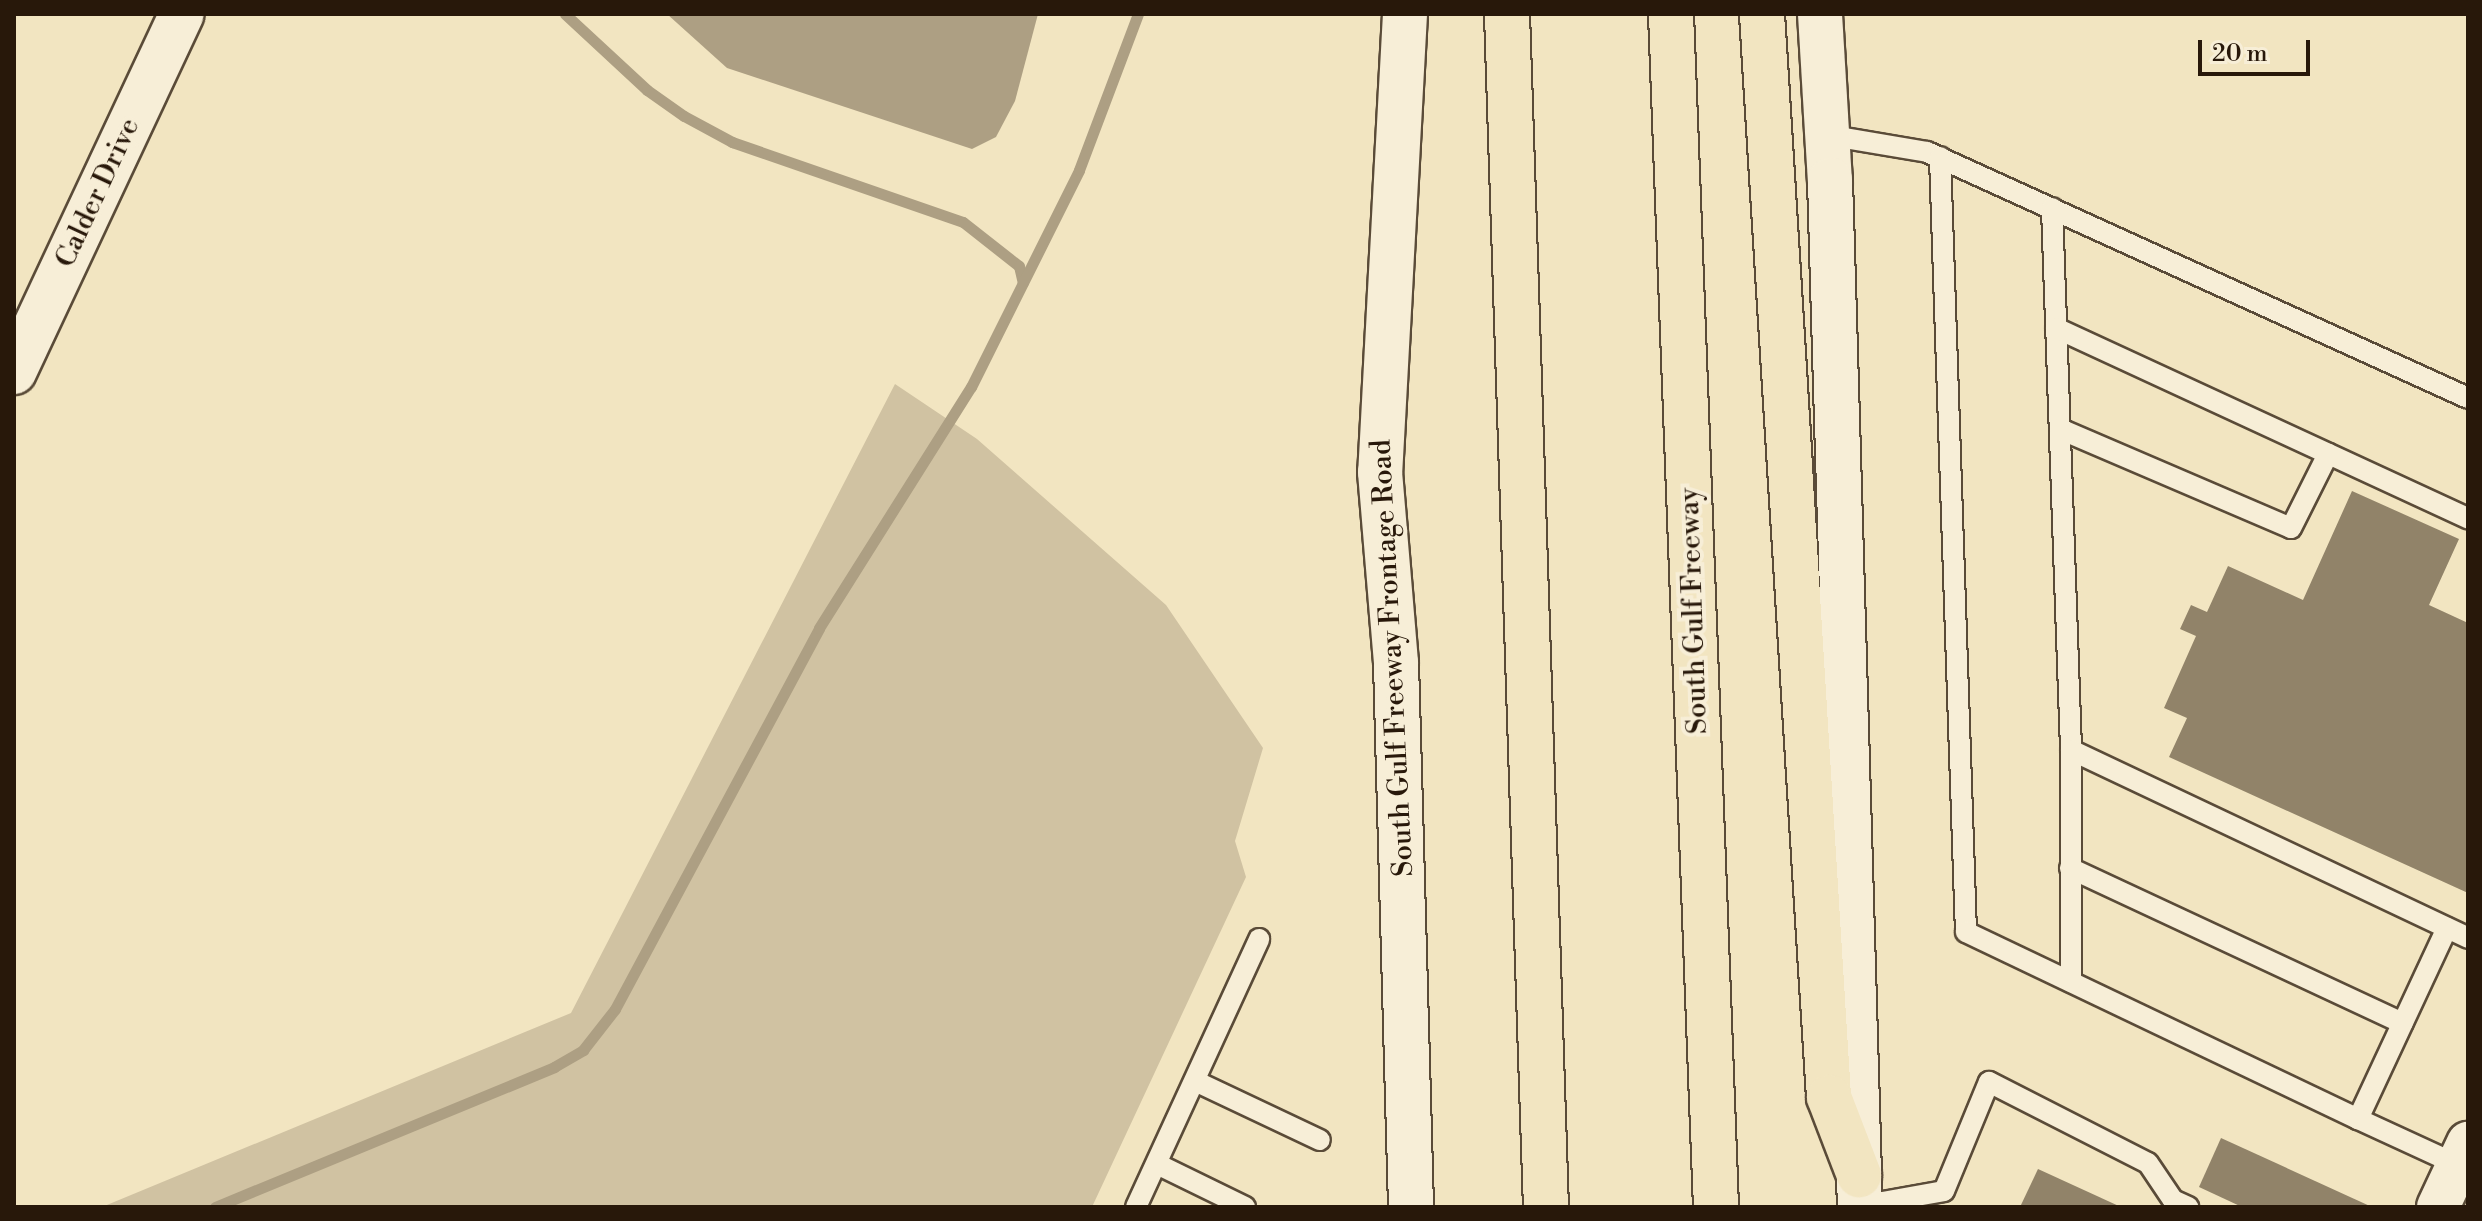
<!DOCTYPE html>
<style>
body{margin:0}
#map{position:relative;width:2482px;height:1221px;overflow:hidden;background:#f2e5c1;font-family:"Libre Bodoni",serif}
div>[style]{position:absolute}
.green>*{inset:0;background:#d0c2a2}
.water>*{inset:0;background:#ad9f83}
.stream>*{height:11px;margin:-5.5px;padding:0 5.5px;transform-origin:5.5px;border-radius:5.5px;background:#ad9f83}
.building>*{inset:0;background:#918369}
.roads{filter:drop-shadow(2px 0 #5a4b38) drop-shadow(-2px 0 #5a4b38) drop-shadow(0 2px #5a4b38) drop-shadow(0 -2px #5a4b38)}
.service>*{height:20px;margin:-10px;padding:0 10px;transform-origin:10px;border-radius:10px;background:#f7eed7}
.minor>*{height:42px;margin:-21px;padding:0 21px;transform-origin:21px;border-radius:21px;background:#f7eed7}
.tertiary>*{height:44px;margin:-22px;padding:0 22px;transform-origin:22px;border-radius:22px;background:#f7eed7}
.secondary>*{height:44px;margin:-22px;padding:0 22px;transform-origin:22px;border-radius:22px;background:#f7eed7}
.motorway>*{height:44px;margin:-22px;padding:0 22px;transform-origin:22px;border-radius:22px;background:#f2e5c1}
span{translate:-50% -50%;white-space:nowrap;text-align:center;line-height:1.15;-webkit-text-stroke:8px #f7eed7;paint-order:stroke}
.street-label{font-size:28px;color:#28180a}
.frame{position:absolute;inset:0;border:16px solid #28180a;pointer-events:none}
.scale{position:absolute;left:2198px;top:40px;width:112px;height:36px;box-sizing:border-box;border:4px solid #28180a;border-top:0;padding-left:10px;font-size:24px;line-height:28px;white-space:nowrap;color:#28180a;-webkit-text-stroke:6px #f7eed7;paint-order:stroke}
</style>
<div id="map">
<div class="green">
<div style="clip-path:polygon(895px 384px,977px 439px,1166px 605px,1263px 748px,1235px 841px,1246px 877px,1092px 1207px,102px 1207px,571px 1013px)"></div>
</div>
<div class="water">
<div style="clip-path:polygon(667px 14px,1038px 14px,1015px 101px,996px 137px,972px 149px,727px 68px)"></div>
</div>
<div class="stream">
<div style="left:565px;top:14px;width:112px;rotate:42.8deg"></div>
<div style="left:647px;top:90px;width:45px;rotate:35.1deg"></div>
<div style="left:684px;top:116px;width:55px;rotate:28.4deg"></div>
<div style="left:732px;top:142px;width:244px;rotate:19.1deg"></div>
<div style="left:963px;top:222px;width:71px;rotate:38.2deg"></div>
<div style="left:1019px;top:266px;width:17px;rotate:77deg"></div>
<div style="left:215px;top:1207px;width:367px;rotate:-22.4deg"></div>
<div style="left:554px;top:1067px;width:34px;rotate:-30deg"></div>
<div style="left:583px;top:1050px;width:52px;rotate:-52deg"></div>
<div style="left:615px;top:1009px;width:432px;rotate:-61.8deg"></div>
<div style="left:819px;top:628px;width:285px;rotate:-57.8deg"></div>
<div style="left:971px;top:387px;width:242px;rotate:-63.5deg"></div>
<div style="left:1079px;top:170px;width:167px;rotate:-69.3deg"></div>
</div>
<div class="building">
<div style="clip-path:polygon(2352px 491px,2459px 539px,2429px 605px,2468px 623px,2468px 893px,2169px 757px,2187px 718px,2164px 708px,2196px 636px,2180px 629px,2191px 605px,2207px 612px,2228px 566px,2303px 600px)"></div>
<div style="clip-path:polygon(2221px 1138px,2372px 1207px,2242px 1207px,2199px 1187px)"></div>
<div style="clip-path:polygon(2038px 1169px,2121px 1207px,2020px 1207px)"></div>
</div>
<div class="roads">
<div class="service">
<div style="left:1827px;top:135px;width:101px;rotate:9.6deg"></div>
<div style="left:1927px;top:152px;width:594px;rotate:24.45deg"></div>
<div style="left:1940px;top:157px;width:775px;rotate:88.08deg"></div>
<div style="left:1966px;top:932px;width:434px;rotate:25.5deg"></div>
<div style="left:2052px;top:208px;width:542px;rotate:87.99deg"></div>
<div style="left:2071px;top:750px;width:439px;rotate:25.3deg"></div>
<div style="left:2056px;top:328px;width:454px;rotate:24.8deg"></div>
<div style="left:2060px;top:429px;width:251px;rotate:23.2deg"></div>
<div style="left:2291px;top:528px;width:83px;rotate:-63.4deg"></div>
<div style="left:2070px;top:868px;width:367px;rotate:25deg"></div>
<div style="left:2447px;top:928px;width:211px;rotate:115deg"></div>
<div style="left:2358px;top:1119px;width:110px;rotate:24.7deg"></div>
<div style="left:2071px;top:982px;width:232px;rotate:-90deg"></div>
<div style="left:1195px;top:1081px;width:138px;rotate:25.3deg"></div>
<div style="left:1157px;top:1164px;width:98px;rotate:26deg"></div>
<div style="left:1860px;top:1206px;width:85px;rotate:-10.1deg"></div>
<div style="left:1944px;top:1191px;width:118px;rotate:-67.6deg"></div>
<div style="left:1989px;top:1082px;width:178px;rotate:27deg"></div>
<div style="left:2148px;top:1163px;width:45px;rotate:56deg"></div>
<div style="left:2173px;top:1200px;width:17px;rotate:25deg"></div>
<div style="left:1136px;top:1207px;width:295px;rotate:-65.3deg"></div>
</div>
<div class="minor">
<div style="left:2438px;top:1207px;width:71px;rotate:-64.9deg"></div>
</div>
<div class="tertiary">
<div style="left:14px;top:372px;width:395px;rotate:-64.9deg"></div>
</div>
<div class="secondary">
<div style="left:1405px;top:14px;width:459px;rotate:93.1deg"></div>
<div style="left:1380px;top:472px;width:192px;rotate:85.2deg"></div>
<div style="left:1396px;top:663px;width:544px;rotate:88.42deg"></div>
<div style="left:1820px;top:14px;width:166px;rotate:86.6deg"></div>
<div style="left:1830px;top:180px;width:1027px;rotate:88.33deg"></div>
</div>
<div class="motorway">
<div style="left:1507px;top:14px;width:1194px;rotate:88.13deg"></div>
<div style="left:1671px;top:14px;width:1194px;rotate:87.84deg"></div>
<div style="left:1762px;top:14px;width:1085px;rotate:86.46deg"></div>
<div style="left:1829px;top:1097px;width:84px;rotate:69deg"></div>
</div>
</div>
<div class="street-label">
<span style="left:98px;top:193px;rotate:-65deg">Calder Drive</span>
<span style="left:1694px;top:611px;rotate:-92deg">South Gulf Freeway</span>
<span style="left:1393px;top:658px;rotate:-93deg">South Gulf Freeway Frontage Road</span>
</div>
<div class="frame"></div>
<div class="scale">20 m</div>
</div>
